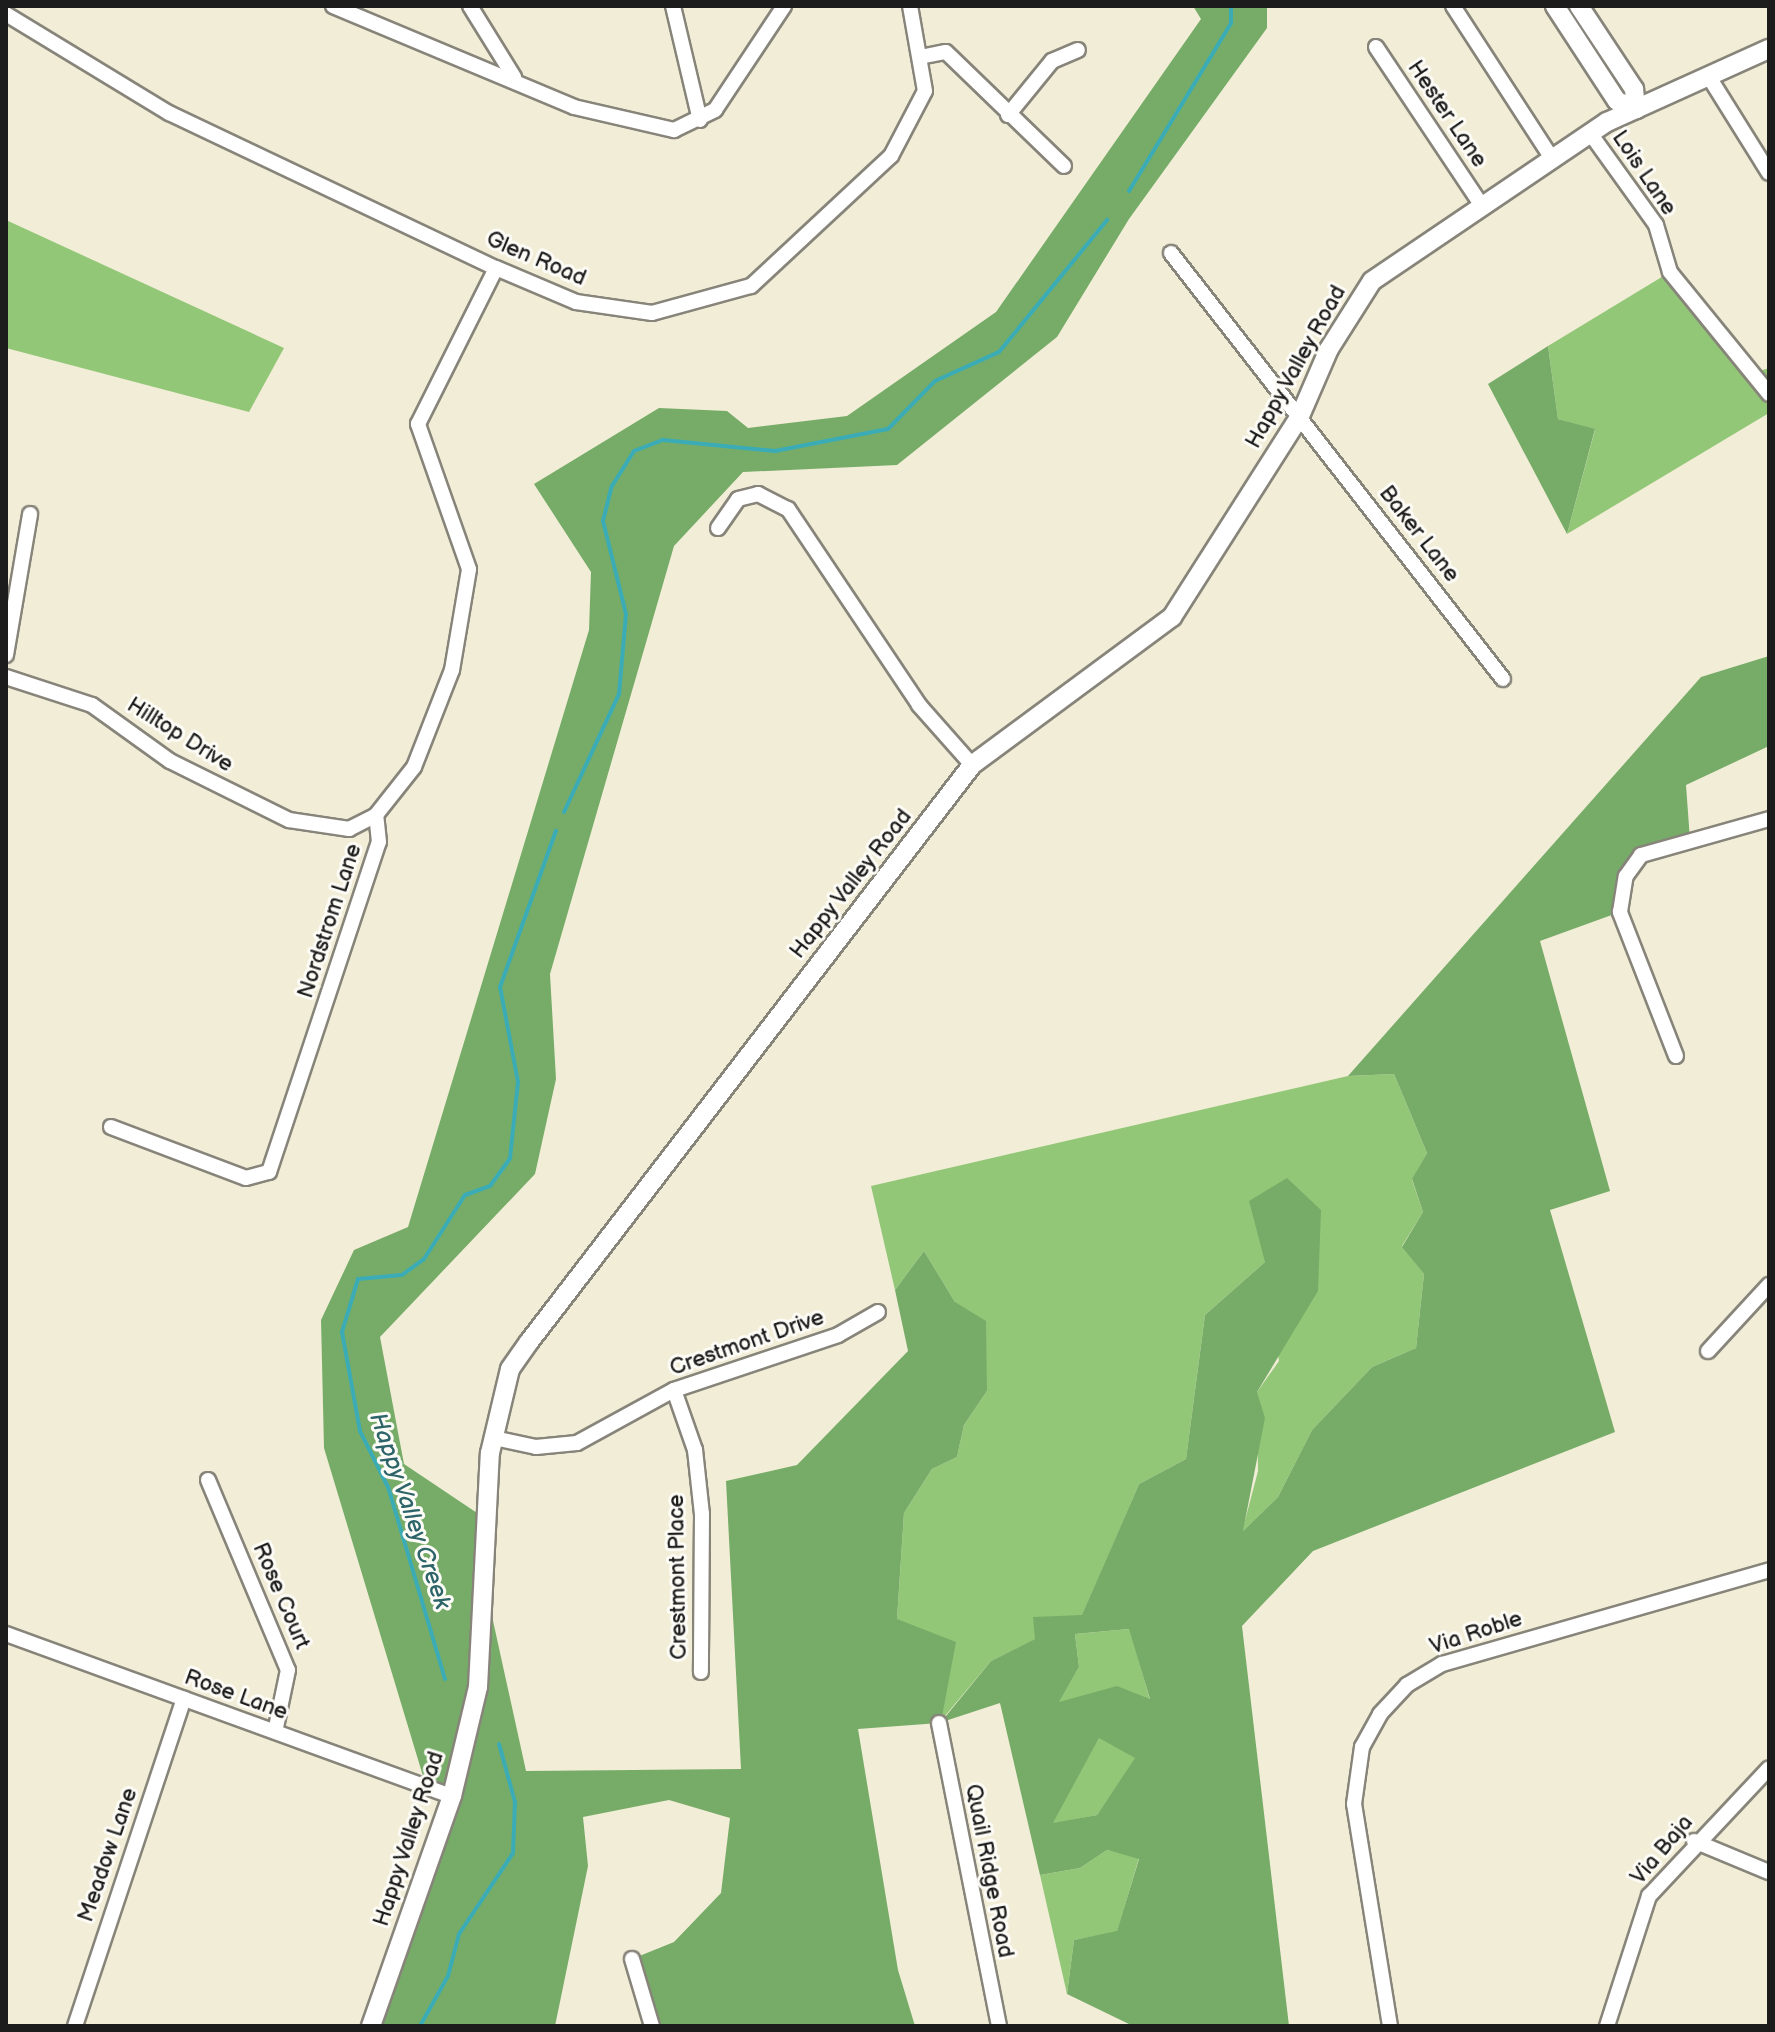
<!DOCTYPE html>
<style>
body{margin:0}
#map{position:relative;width:1775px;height:2032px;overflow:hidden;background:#f2edd7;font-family:"Balsamiq Sans",sans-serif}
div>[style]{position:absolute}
.green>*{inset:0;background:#93c778}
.forest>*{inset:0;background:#76ac68}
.stream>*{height:4px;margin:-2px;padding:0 2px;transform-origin:2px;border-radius:2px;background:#3bacb6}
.roads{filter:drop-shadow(2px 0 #87847a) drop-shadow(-2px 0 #87847a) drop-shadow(0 2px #87847a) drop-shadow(0 -2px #87847a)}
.minor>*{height:14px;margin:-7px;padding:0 7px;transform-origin:7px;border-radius:7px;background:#fff}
.tertiary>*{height:18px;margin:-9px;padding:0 9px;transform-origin:9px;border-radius:9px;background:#fff}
span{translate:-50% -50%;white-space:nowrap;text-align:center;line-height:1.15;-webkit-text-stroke:6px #fdfcf7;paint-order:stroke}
.street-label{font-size:22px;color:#1c1c1c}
.water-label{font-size:24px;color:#2c6469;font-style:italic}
.frame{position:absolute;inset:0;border:8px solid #1c1c1c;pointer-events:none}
</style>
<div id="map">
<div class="green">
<div style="clip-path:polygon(6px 220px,284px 348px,249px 412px,6px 348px)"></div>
<div style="clip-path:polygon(1670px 272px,1756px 372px,1769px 368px,1769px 413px,1567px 534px,1595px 430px,1558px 419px,1548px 346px)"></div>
<div style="clip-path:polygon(1394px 1074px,1427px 1153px,1412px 1180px,1423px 1212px,1402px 1246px,1424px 1274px,1416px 1348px,1372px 1367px,1312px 1430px,1278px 1497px,1242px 1532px,1258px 1471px,1257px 1392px,1279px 1361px,1265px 1262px,1205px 1315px,1186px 1459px,1139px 1484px,1082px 1616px,991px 1661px,939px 1723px,897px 1619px,904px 1513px,932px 1469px,957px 1457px,964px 1425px,987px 1391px,955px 1302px,924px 1251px,895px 1290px,871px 1186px,1348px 1076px)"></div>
<div style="clip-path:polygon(1130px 1629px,1150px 1700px,1058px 1703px,1079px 1667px,1075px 1634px)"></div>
<div style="clip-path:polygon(1099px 1737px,1136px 1758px,1097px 1815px,1052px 1824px)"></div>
<div style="clip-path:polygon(1107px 1850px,1139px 1858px,1117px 1932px,1074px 1940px,1067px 1994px,1040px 1875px,1080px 1868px)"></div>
</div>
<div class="forest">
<div style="clip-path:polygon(evenodd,1193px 6px,1267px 6px,1267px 28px,1129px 219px,1057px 337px,897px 465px,743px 472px,674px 546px,550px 974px,556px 1079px,535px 1174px,380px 1337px,404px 1464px,489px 1521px,488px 1598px,526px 1771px,741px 1769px,726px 1481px,797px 1465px,908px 1351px,895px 1290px,924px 1251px,955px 1302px,986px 1321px,987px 1391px,964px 1425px,957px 1457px,932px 1469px,904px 1513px,897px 1619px,956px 1642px,941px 1722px,991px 1661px,1035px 1639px,1033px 1617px,1082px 1615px,1139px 1484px,1186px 1459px,1205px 1315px,1265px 1262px,1249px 1201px,1287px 1178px,1321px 1210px,1318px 1291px,1257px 1392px,1265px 1418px,1243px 1531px,1278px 1497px,1312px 1430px,1372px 1367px,1416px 1348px,1424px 1274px,1402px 1247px,1423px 1212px,1412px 1179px,1427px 1153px,1394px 1074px,1348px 1076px,1701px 677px,1769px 656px,1769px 746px,1686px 785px,1690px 840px,1640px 855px,1620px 912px,1540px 941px,1610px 1191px,1550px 1210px,1615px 1432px,1313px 1551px,1242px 1626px,1289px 2026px,1133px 2026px,1067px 1994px,1074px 1940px,1117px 1931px,1139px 1859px,1107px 1850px,1080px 1868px,1040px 1875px,1000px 1703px,939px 1723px,858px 1729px,898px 1970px,915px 2026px,652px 2026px,632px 1959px,674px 1942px,721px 1893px,730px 1818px,669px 1800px,583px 1817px,588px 1866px,555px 2026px,371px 2026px,452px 1796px,426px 1786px,324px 1448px,321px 1320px,354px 1250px,408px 1227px,589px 630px,591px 572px,534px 484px,659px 408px,727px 411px,748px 428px,847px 416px,996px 312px,1201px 19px,1193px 6px,1129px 1629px,1150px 1699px,1117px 1686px,1059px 1702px,1079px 1667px,1075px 1634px,1129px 1629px,1193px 6px,1099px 1738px,1135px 1758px,1097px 1815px,1053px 1823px,1099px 1738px)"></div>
<div style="clip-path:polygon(1548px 346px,1558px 419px,1595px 429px,1567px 534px,1488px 384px)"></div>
</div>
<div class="stream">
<div style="left:1129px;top:191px;width:197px;rotate:-58.7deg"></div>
<div style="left:1231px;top:23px;width:17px;rotate:-90deg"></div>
<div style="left:564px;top:812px;width:130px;rotate:-65deg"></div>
<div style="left:619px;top:694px;width:80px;rotate:-85deg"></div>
<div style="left:626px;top:614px;width:96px;rotate:-103.9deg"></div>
<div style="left:603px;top:521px;width:36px;rotate:-76deg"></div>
<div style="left:612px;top:486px;width:41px;rotate:-57.8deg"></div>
<div style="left:634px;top:451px;width:31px;rotate:-21deg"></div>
<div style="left:663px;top:440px;width:113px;rotate:5.6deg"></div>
<div style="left:775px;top:451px;width:115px;rotate:-11deg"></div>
<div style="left:888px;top:429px;width:67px;rotate:-45.6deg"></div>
<div style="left:935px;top:381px;width:70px;rotate:-24.4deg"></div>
<div style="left:999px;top:352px;width:171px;rotate:-50.7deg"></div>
<div style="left:445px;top:1679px;width:200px;rotate:-106.5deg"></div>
<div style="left:388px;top:1487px;width:63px;rotate:-116.6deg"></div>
<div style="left:360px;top:1431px;width:101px;rotate:-100.3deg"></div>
<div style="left:342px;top:1332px;width:55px;rotate:-73.2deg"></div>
<div style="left:358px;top:1279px;width:44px;rotate:-5.2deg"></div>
<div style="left:402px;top:1275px;width:27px;rotate:-36deg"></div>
<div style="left:424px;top:1259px;width:76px;rotate:-57.4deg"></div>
<div style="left:465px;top:1195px;width:27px;rotate:-20deg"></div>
<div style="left:490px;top:1186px;width:34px;rotate:-54deg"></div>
<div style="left:510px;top:1158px;width:76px;rotate:-84deg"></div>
<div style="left:518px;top:1082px;width:97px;rotate:-100.7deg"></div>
<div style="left:500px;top:987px;width:166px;rotate:-70.3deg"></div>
<div style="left:420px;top:2026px;width:57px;rotate:-60.8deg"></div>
<div style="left:448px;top:1976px;width:43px;rotate:-75.3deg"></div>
<div style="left:459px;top:1934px;width:97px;rotate:-56.3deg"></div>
<div style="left:513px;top:1853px;width:51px;rotate:-87.8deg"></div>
<div style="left:515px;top:1802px;width:60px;rotate:-105.4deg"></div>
</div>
<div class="roads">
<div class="minor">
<div style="left:333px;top:6px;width:261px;rotate:22.7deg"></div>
<div style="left:574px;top:107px;width:103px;rotate:13deg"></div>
<div style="left:674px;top:130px;width:46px;rotate:-26deg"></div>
<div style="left:715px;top:110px;width:125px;rotate:-56.4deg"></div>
<div style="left:470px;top:6px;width:84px;rotate:58.2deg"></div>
<div style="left:673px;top:6px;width:117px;rotate:76.7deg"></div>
<div style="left:1453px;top:6px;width:180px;rotate:57deg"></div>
<div style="left:6px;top:14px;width:191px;rotate:31.3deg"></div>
<div style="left:169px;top:113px;width:362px;rotate:25.4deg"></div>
<div style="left:496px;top:268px;width:87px;rotate:23deg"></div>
<div style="left:576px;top:302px;width:77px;rotate:8.2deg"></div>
<div style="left:652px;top:313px;width:103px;rotate:-15.3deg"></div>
<div style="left:751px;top:286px;width:191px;rotate:-42.9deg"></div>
<div style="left:891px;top:156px;width:73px;rotate:-62.4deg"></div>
<div style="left:925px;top:91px;width:86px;rotate:-100deg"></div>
<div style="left:1376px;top:47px;width:191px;rotate:56.3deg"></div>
<div style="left:925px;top:56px;width:21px;rotate:-11deg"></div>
<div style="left:946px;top:52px;width:164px;rotate:44deg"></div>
<div style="left:1709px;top:77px;width:113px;rotate:58deg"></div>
<div style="left:1008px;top:115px;width:70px;rotate:-50.8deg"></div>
<div style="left:1052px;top:61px;width:28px;rotate:-23deg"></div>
<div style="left:1590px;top:133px;width:113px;rotate:54.3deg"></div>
<div style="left:1656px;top:225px;width:49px;rotate:73.4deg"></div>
<div style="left:1670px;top:272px;width:157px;rotate:50.9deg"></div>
<div style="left:1171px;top:253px;width:540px;rotate:52.07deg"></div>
<div style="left:718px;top:528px;width:35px;rotate:-55deg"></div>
<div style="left:738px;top:499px;width:21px;rotate:-14deg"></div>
<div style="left:758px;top:494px;width:34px;rotate:27deg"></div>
<div style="left:788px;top:509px;width:236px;rotate:56.2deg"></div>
<div style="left:919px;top:705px;width:80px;rotate:48.5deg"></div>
<div style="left:6px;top:655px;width:143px;rotate:-80.3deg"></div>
<div style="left:6px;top:677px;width:90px;rotate:18deg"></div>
<div style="left:92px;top:705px;width:96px;rotate:35.7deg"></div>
<div style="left:170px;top:761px;width:133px;rotate:26.4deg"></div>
<div style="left:289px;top:820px;width:61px;rotate:8.5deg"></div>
<div style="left:349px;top:829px;width:30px;rotate:-27deg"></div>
<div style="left:376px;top:815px;width:61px;rotate:-51.6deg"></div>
<div style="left:414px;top:767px;width:104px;rotate:-68.6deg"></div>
<div style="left:452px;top:670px;width:102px;rotate:-80.4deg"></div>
<div style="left:469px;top:569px;width:154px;rotate:-109.4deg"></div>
<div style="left:418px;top:424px;width:174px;rotate:-63.4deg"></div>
<div style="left:1676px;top:1056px;width:155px;rotate:-111.3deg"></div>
<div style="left:1620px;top:912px;width:36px;rotate:-81deg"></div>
<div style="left:1626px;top:876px;width:26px;rotate:-54deg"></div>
<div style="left:1641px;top:855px;width:133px;rotate:-15.7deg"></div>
<div style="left:111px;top:1127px;width:144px;rotate:20.7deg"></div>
<div style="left:246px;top:1178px;width:24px;rotate:-15deg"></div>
<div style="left:269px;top:1172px;width:348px;rotate:-71.6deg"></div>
<div style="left:379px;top:842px;width:27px;rotate:-96deg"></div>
<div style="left:1708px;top:1351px;width:90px;rotate:-47.3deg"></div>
<div style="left:674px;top:1390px;width:64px;rotate:70.7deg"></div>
<div style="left:695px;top:1450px;width:64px;rotate:83.8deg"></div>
<div style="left:702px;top:1514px;width:158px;rotate:90.4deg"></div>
<div style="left:494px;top:1438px;width:43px;rotate:12.1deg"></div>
<div style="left:536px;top:1447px;width:41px;rotate:-5.6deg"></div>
<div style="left:577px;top:1443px;width:111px;rotate:-28.7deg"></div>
<div style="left:674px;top:1390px;width:173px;rotate:-18.5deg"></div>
<div style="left:838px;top:1335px;width:46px;rotate:-29.9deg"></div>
<div style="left:208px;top:1480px;width:206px;rotate:67.2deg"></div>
<div style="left:288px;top:1670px;width:63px;rotate:101.8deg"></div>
<div style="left:6px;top:1634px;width:475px;rotate:20deg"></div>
<div style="left:939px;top:1723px;width:309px;rotate:78.8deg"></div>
<div style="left:1694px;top:1841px;width:81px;rotate:22.5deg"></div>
<div style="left:632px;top:1959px;width:70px;rotate:73.4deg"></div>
<div style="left:75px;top:2026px;width:345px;rotate:-71.6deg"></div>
<div style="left:1390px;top:2026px;width:225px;rotate:-99.2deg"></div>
<div style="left:1354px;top:1804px;width:58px;rotate:-82deg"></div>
<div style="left:1362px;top:1747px;width:38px;rotate:-61deg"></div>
<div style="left:1380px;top:1714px;width:40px;rotate:-47deg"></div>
<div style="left:1407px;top:1685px;width:41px;rotate:-31deg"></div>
<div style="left:1442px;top:1664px;width:340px;rotate:-16deg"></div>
<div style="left:1607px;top:2026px;width:137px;rotate:-72.1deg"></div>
<div style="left:1649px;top:1896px;width:175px;rotate:-46.8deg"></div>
</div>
<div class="tertiary">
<div style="left:1555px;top:6px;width:113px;rotate:56.9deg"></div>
<div style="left:1617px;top:101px;width:21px;rotate:23deg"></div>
<div style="left:1579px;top:6px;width:100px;rotate:56.5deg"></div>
<div style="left:1634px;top:89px;width:20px;rotate:84deg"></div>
<div style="left:371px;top:2026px;width:244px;rotate:-70.6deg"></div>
<div style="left:452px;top:1796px;width:112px;rotate:-76.6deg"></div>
<div style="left:478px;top:1687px;width:234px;rotate:-87.1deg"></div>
<div style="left:490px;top:1453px;width:86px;rotate:-76.6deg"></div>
<div style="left:510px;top:1369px;width:33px;rotate:-55deg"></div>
<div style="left:529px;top:1342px;width:727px;rotate:-52.48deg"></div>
<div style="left:972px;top:765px;width:249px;rotate:-36.5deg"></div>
<div style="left:1172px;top:617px;width:238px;rotate:-57.5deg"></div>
<div style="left:1300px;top:416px;width:73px;rotate:-66.6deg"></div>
<div style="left:1329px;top:349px;width:80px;rotate:-57.7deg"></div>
<div style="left:1372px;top:281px;width:284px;rotate:-34.1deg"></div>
<div style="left:1607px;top:122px;width:178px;rotate:-24.3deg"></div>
</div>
</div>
<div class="street-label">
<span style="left:1447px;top:114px;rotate:56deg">Hester Lane</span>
<span style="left:1644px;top:173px;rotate:56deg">Lois Lane</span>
<span style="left:536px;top:259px;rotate:23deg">Glen Road</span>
<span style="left:1296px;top:367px;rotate:-61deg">Happy Valley Road</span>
<span style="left:1419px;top:534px;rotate:52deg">Baker Lane</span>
<span style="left:180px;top:735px;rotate:32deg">Hilltop Drive</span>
<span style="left:851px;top:884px;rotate:-52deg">Happy Valley Road</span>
<span style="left:330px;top:921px;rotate:-72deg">Nordstrom Lane</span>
<span style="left:747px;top:1343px;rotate:-19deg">Crestmont Drive</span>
<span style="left:678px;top:1577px;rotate:-91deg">Crestmont Place</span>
<span style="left:281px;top:1596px;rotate:67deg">Rose Court</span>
<span style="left:1476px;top:1633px;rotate:-18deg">Via Roble</span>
<span style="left:236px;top:1695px;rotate:20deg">Rose Lane</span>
<span style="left:409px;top:1839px;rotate:-72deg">Happy Valley Road</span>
<span style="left:1662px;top:1850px;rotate:-50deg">Via Baja</span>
<span style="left:108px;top:1855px;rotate:-71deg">Meadow Lane</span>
<span style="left:989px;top:1871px;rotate:79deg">Quail Ridge Road</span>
</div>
<div class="water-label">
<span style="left:410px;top:1511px;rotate:71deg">Happy Valley Creek</span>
</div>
<div class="frame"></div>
</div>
